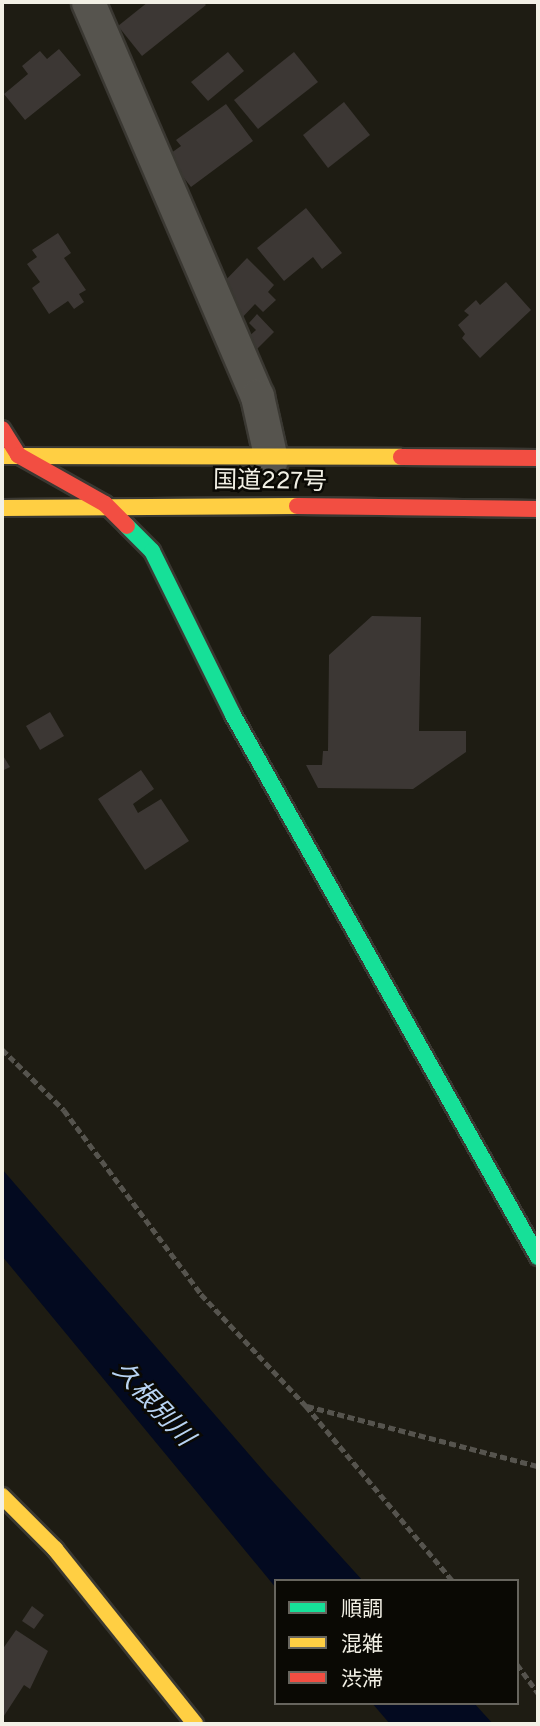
<!DOCTYPE html>
<meta charset="utf-8">
<style>
body{margin:0}
#map{position:relative;width:540px;height:1726px;overflow:hidden;background:#1e1c13;font-family:Overpass,"Noto Sans JP",sans-serif}
div>[style]{position:absolute}
.water>*{inset:0;background:#030a20}
.building>*{inset:0;background:#3c3734}
.path>*{height:4.5px;margin-top:-2.25px;transform-origin:0;background:repeating-linear-gradient(90deg,#56544e 0 7px,transparent 0 10.5px)}
.roads{filter:drop-shadow(2px 0 #3a3832) drop-shadow(-2px 0 #3a3832) drop-shadow(0 2px #3a3832) drop-shadow(0 -2px #3a3832)}
.street>*{height:33px;margin:-16.5px;padding:0 16.5px;transform-origin:16.5px;border-radius:16.5px;background:#56544e}
.fast>*{height:16px;margin:-8px;padding:0 8px;transform-origin:8px;border-radius:8px;background:#16e098}
.slow>*{height:16px;margin:-8px;padding:0 8px;transform-origin:8px;border-radius:8px;background:#ffcf43}
.jam>*{height:16px;margin:-8px;padding:0 8px;transform-origin:8px;border-radius:8px;background:#f24e42}
span{translate:-50% -50%;white-space:nowrap;text-align:center;line-height:1.15;-webkit-text-stroke:5px #0a0904;paint-order:stroke}
.street-label{font-size:24px;color:#f2f0e5}
.water-label{font-size:26px;color:#b8d3f2;font-style:italic}
.frame{position:absolute;inset:0;border:4px solid #f2f0e5;pointer-events:none}
.legend{position:absolute;left:274px;top:1579px;width:245px;height:126px;box-sizing:border-box;background:#0a0904;border:2px solid #67655e;margin:0;padding:9px 12px;list-style:none;font-size:21px;color:#f2f0e5}
.legend li{display:flex;align-items:center;gap:14px;height:35px}
.legend b{width:35px;border:2px solid #67655e}
</style>
<div id="map">
<div class="water">
<div style="clip-path:polygon(2px 1169px,267px 1475px,363px 1581px,276px 1581px,276px 1588px,2px 1256px)"></div>
<div style="clip-path:polygon(372px 1703px,474px 1703px,493px 1724px,390px 1724px)"></div>
</div>
<div class="building">
<div style="clip-path:polygon(148px 2px,203px 2px,206px 5px,142px 56px,118px 26px)"></div>
<div style="clip-path:polygon(59px 49px,81px 75px,25px 120px,4px 94px,28px 74px,22px 66px,40px 51px,47px 59px)"></div>
<div style="clip-path:polygon(228px 52px,244px 71px,208px 101px,191px 82px)"></div>
<div style="clip-path:polygon(294px 52px,318px 82px,258px 129px,234px 100px)"></div>
<div style="clip-path:polygon(344px 102px,370px 135px,328px 168px,303px 135px)"></div>
<div style="clip-path:polygon(226px 104px,253px 141px,191px 187px,184px 178px,181px 181px,164px 158px,181px 146px,176px 140px)"></div>
<div style="clip-path:polygon(306px 208px,342px 253px,322px 269px,313px 257px,284px 281px,257px 248px)"></div>
<div style="clip-path:polygon(58px 233px,71px 253px,64px 258px,86px 290px,79px 294px,84px 302px,74px 309px,68px 301px,49px 314px,32px 288px,40px 282px,27px 264px,37px 257px,32px 250px)"></div>
<div style="clip-path:polygon(247px 258px,274px 285px,268px 292px,276px 300px,263px 312px,255px 304px,239px 321px,220px 286px)"></div>
<div style="clip-path:polygon(506px 282px,531px 310px,480px 358px,462px 338px,465px 334px,458px 325px,469px 315px,464px 311px,476px 300px,480px 305px)"></div>
<div style="clip-path:polygon(257px 314px,274px 332px,257px 349px,246px 339px,256px 330px,249px 323px)"></div>
<div style="clip-path:polygon(372px 616px,421px 617px,419px 731px,466px 731px,466px 752px,413px 789px,318px 788px,306px 765px,322px 765px,323px 751px,328px 751px,329px 655px)"></div>
<div style="clip-path:polygon(50px 712px,64px 736px,40px 750px,26px 726px)"></div>
<div style="clip-path:polygon(2px 754px,10px 767px,2px 771px)"></div>
<div style="clip-path:polygon(141px 770px,154px 789px,133px 804px,138px 813px,161px 799px,189px 841px,145px 870px,98px 799px)"></div>
<div style="clip-path:polygon(32px 1606px,44px 1615px,34px 1629px,22px 1621px)"></div>
<div style="clip-path:polygon(16px 1630px,48px 1651px,30px 1689px,24px 1685px,2px 1719px,2px 1650px)"></div>
</div>
<div class="path">
<div style="left:2px;top:1049px;width:87px;rotate:44.5deg"></div>
<div style="left:64px;top:1110px;width:229px;rotate:53.3deg"></div>
<div style="left:201px;top:1294px;width:154px;rotate:46.8deg"></div>
<div style="left:306px;top:1406px;width:229px;rotate:50deg"></div>
<div style="left:307px;top:1406px;width:239px;rotate:14.6deg"></div>
<div style="left:517px;top:1664px;width:36px;rotate:54deg"></div>
</div>
<div class="roads">
<div class="street">
<div style="left:88px;top:2px;width:429px;rotate:66.8deg"></div>
<div style="left:257px;top:396px;width:65px;rotate:77.5deg"></div>
</div>
<div class="fast">
<div style="left:127px;top:526px;width:35px;rotate:45deg"></div>
<div style="left:152px;top:551px;width:183px;rotate:63.7deg"></div>
<div style="left:233px;top:715px;width:622px;rotate:60.63deg"></div>
</div>
<div class="slow">
<div style="left:2px;top:456px;width:399px;rotate:0.1deg"></div>
<div style="left:2px;top:508px;width:295px;rotate:-0.4deg"></div>
<div style="left:2px;top:1496px;width:75px;rotate:45deg"></div>
<div style="left:55px;top:1549px;width:224px;rotate:51.3deg"></div>
</div>
<div class="jam">
<div style="left:2px;top:429px;width:31px;rotate:58deg"></div>
<div style="left:18px;top:455px;width:100px;rotate:29.4deg"></div>
<div style="left:105px;top:504px;width:31px;rotate:45deg"></div>
<div style="left:401px;top:457px;width:137px;rotate:0.4deg"></div>
<div style="left:297px;top:506px;width:241px;rotate:0.7deg"></div>
</div>
</div>
<div class="street-label">
<span style="left:270px;top:483px;rotate:1deg">国道227号</span>
</div>
<div class="water-label">
<span style="left:152px;top:1405px;rotate:47deg">久根別川</span>
</div>
<div class="frame"></div>
<ul class="legend">
<li><b style="height:9px;background:#16e098"></b>順調</li>
<li><b style="height:9px;background:#ffcf43"></b>混雑</li>
<li><b style="height:9px;background:#f24e42"></b>渋滞</li>
</ul>
</div>
